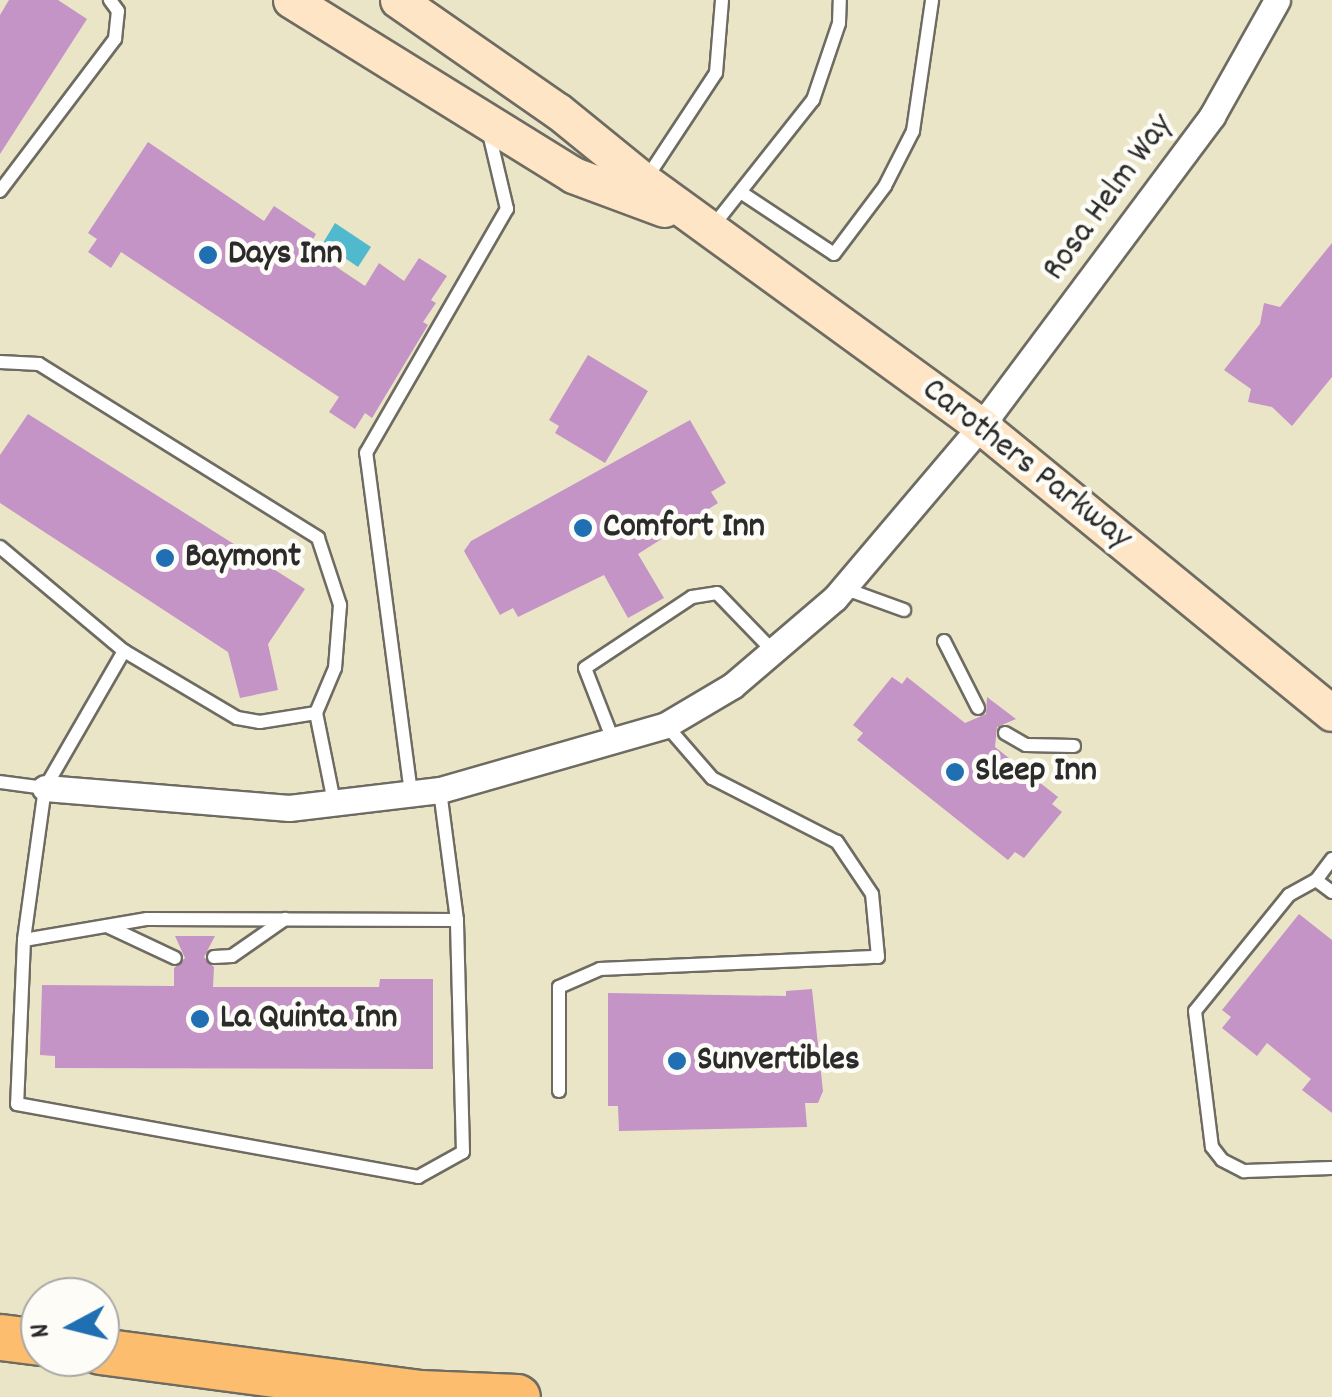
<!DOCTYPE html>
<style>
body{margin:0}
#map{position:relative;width:1332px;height:1397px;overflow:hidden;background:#ebe5c8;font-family:Dekko,sans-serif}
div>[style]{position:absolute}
.water>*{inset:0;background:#50b9cd}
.building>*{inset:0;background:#c394c5}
.roads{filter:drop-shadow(2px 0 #6e6c62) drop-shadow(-2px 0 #6e6c62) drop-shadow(0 2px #6e6c62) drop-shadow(0 -2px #6e6c62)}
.lane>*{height:12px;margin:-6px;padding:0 6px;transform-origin:6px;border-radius:6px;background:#fff}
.street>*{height:25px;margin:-12.5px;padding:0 12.5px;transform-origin:12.5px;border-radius:12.5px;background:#fff}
.secondary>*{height:35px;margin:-17.5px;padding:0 17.5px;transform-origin:17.5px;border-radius:17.5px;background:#fee5c5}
.highway>*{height:45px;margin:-22.5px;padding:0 22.5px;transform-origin:22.5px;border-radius:22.5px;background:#fcbd6f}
.dots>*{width:28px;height:28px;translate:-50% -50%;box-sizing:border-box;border:5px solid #fdfcf7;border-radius:50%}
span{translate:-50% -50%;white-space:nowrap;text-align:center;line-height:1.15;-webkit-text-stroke:9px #fdfcf7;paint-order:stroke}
.street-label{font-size:35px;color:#2b2b2b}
.poi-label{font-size:35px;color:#2b2b2b;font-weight:700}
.left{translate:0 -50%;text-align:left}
.north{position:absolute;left:20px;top:1277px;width:100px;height:100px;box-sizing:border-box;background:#fdfcf7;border:2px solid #a9a8a5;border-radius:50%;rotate:263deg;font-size:28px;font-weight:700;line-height:40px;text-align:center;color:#2b2b2b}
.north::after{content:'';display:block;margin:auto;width:35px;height:45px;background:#1f6fb2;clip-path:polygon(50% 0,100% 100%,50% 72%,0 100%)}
</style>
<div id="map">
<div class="water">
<div style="clip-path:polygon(335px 223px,371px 247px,358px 267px,323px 243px)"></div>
</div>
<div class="building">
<div style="clip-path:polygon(9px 0,58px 0,87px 19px,0 154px,0 15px)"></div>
<div style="clip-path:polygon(148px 142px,264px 221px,274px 206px,316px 234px,308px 248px,365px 286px,379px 263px,404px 281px,419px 258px,447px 276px,431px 300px,436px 303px,423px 322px,428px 325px,372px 418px,365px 413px,355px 429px,329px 412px,339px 397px,121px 252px,111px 268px,88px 252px,97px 239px,88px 233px)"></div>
<div style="clip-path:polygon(1332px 243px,1332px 377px,1292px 426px,1272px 407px,1248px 402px,1251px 389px,1224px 370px,1260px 324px,1264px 303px,1280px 307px)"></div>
<div style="clip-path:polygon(588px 355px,648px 391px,605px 463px,555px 433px,559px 426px,549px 420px)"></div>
<div style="clip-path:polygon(28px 414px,305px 589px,268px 644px,278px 690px,240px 698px,228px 652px,0 503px,0 455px)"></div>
<div style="clip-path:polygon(690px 420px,726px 483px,711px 492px,718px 503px,638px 554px,664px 598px,628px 618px,604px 575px,518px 617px,513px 608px,500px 615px,464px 551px,471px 541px)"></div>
<div style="clip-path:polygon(892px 677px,902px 684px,907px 677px,965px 723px,986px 714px,987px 697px,1016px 719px,997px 727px,995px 747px,1058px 797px,1052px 804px,1062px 812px,1024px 858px,1015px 852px,1008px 860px,857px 740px,863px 733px,853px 725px)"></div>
<div style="clip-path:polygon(1299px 914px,1332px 940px,1332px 1113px,1302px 1090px,1311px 1079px,1267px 1043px,1257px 1056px,1222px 1028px,1231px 1017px,1222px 1010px)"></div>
<div style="clip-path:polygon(175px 936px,215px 936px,204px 957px,214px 967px,213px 987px,379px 987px,380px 979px,433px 979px,433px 1069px,55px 1068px,55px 1056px,40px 1055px,42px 985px,174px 986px,174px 968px,185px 958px)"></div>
<div style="clip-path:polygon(812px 989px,823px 1091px,818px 1103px,805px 1103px,807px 1127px,619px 1131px,618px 1106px,608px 1106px,608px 993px,786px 996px,786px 991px)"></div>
</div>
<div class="roads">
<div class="lane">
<div style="left:646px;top:179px;width:127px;rotate:-56.6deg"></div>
<div style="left:716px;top:73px;width:73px;rotate:-85.3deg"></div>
<div style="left:0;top:191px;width:191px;rotate:-52.9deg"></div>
<div style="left:115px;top:39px;width:28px;rotate:-84deg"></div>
<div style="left:118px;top:11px;width:14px;rotate:-126deg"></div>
<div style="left:742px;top:193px;width:110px;rotate:33.5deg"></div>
<div style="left:834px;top:254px;width:85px;rotate:-53.1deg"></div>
<div style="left:885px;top:186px;width:62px;rotate:-63deg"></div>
<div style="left:913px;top:131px;width:132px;rotate:-81.7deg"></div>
<div style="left:713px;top:226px;width:161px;rotate:-51.6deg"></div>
<div style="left:813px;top:100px;width:81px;rotate:-71.3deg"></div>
<div style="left:839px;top:23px;width:23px;rotate:-88deg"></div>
<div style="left:0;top:362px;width:39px;rotate:3deg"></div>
<div style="left:39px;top:364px;width:329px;rotate:31.9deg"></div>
<div style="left:318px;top:538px;width:71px;rotate:71.8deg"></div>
<div style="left:340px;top:605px;width:63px;rotate:94.5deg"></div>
<div style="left:335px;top:668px;width:49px;rotate:112.9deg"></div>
<div style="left:0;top:547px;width:162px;rotate:40deg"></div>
<div style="left:843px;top:588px;width:65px;rotate:19.8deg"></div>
<div style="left:944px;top:641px;width:75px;rotate:63.1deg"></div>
<div style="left:1005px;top:733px;width:24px;rotate:30deg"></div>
<div style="left:1026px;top:745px;width:48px;rotate:1.2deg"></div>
<div style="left:613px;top:740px;width:77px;rotate:-111.3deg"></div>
<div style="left:585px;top:668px;width:128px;rotate:-33.6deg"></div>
<div style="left:692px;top:597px;width:25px;rotate:-9deg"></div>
<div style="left:717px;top:593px;width:81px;rotate:46deg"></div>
<div style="left:0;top:782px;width:45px;rotate:7.6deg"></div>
<div style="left:411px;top:793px;width:343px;rotate:-97.5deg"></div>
<div style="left:366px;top:453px;width:282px;rotate:-60deg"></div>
<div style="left:507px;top:209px;width:82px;rotate:-103.4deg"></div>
<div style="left:334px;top:802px;width:91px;rotate:-101.4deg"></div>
<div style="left:316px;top:713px;width:57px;rotate:170.9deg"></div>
<div style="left:260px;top:722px;width:23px;rotate:-170deg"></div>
<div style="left:237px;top:718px;width:131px;rotate:-149.3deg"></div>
<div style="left:124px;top:651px;width:158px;rotate:120deg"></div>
<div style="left:45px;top:788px;width:153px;rotate:97.9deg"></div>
<div style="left:24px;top:940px;width:164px;rotate:92.4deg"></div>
<div style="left:17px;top:1104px;width:408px;rotate:10.3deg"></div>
<div style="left:418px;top:1177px;width:51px;rotate:-29.1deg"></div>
<div style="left:463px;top:1152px;width:232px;rotate:-91.5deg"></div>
<div style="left:457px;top:920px;width:131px;rotate:-97.5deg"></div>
<div style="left:1332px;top:859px;width:26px;rotate:127deg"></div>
<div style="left:1316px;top:880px;width:31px;rotate:151deg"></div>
<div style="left:1289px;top:895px;width:149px;rotate:129deg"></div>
<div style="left:1195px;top:1011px;width:137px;rotate:82.9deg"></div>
<div style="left:1212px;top:1147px;width:16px;rotate:52deg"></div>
<div style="left:1222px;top:1160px;width:25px;rotate:27deg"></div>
<div style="left:1244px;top:1171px;width:88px;rotate:-2deg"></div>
<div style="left:1316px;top:880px;width:20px;rotate:37deg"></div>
<div style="left:107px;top:926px;width:75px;rotate:25.2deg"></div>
<div style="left:24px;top:940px;width:125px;rotate:-9.7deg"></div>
<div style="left:147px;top:919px;width:310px;rotate:0.2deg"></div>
<div style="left:214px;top:957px;width:18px;rotate:-3deg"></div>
<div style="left:232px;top:956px;width:65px;rotate:-34.9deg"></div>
<div style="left:559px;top:1091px;width:104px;rotate:-90deg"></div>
<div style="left:559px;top:987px;width:45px;rotate:-23.7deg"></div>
<div style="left:600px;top:969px;width:278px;rotate:-2.5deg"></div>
<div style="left:878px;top:957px;width:63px;rotate:-95.4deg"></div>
<div style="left:872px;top:894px;width:63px;rotate:-123.9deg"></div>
<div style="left:837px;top:842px;width:140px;rotate:-152.9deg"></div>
<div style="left:712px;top:778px;width:70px;rotate:-131deg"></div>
</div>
<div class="street">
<div style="left:45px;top:788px;width:245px;rotate:4.7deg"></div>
<div style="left:289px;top:808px;width:152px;rotate:-6.8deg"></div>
<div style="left:440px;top:790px;width:235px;rotate:-16deg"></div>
<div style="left:666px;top:725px;width:77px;rotate:-30.6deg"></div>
<div style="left:732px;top:686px;width:135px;rotate:-40.5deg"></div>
<div style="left:835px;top:598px;width:226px;rotate:-49.7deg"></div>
<div style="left:981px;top:426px;width:387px;rotate:-53.3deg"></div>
<div style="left:1212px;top:116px;width:133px;rotate:-60.7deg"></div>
</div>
<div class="secondary">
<div style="left:291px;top:0;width:332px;rotate:31.8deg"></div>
<div style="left:573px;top:175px;width:97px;rotate:20.5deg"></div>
<div style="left:398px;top:0;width:195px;rotate:34.8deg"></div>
<div style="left:558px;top:111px;width:111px;rotate:39.1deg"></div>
<div style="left:644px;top:181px;width:417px;rotate:36deg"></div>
<div style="left:981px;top:426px;width:453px;rotate:39.3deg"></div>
</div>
<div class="highway">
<div style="left:0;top:1337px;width:40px;rotate:7.1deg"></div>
<div style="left:100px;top:1351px;width:323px;rotate:7.5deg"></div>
<div style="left:420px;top:1393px;width:97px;rotate:2.4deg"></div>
</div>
</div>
<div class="dots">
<div style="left:208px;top:255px;background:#1f6fb2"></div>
<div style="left:583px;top:528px;background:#1f6fb2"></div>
<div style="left:165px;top:558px;background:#1f6fb2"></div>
<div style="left:955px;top:772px;background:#1f6fb2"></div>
<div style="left:200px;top:1019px;background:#1f6fb2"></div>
<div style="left:677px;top:1061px;background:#1f6fb2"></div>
</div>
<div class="street-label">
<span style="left:1109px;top:198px;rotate:-54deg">Rosa Helm Way</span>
<span style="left:1026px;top:465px;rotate:38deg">Carothers Parkway</span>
</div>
<div class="poi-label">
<span class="left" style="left:228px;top:255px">Days Inn</span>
<span class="left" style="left:603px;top:528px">Comfort Inn</span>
<span class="left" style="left:185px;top:558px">Baymont</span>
<span class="left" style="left:975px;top:772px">Sleep Inn</span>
<span class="left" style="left:220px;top:1019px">La Quinta Inn</span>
<span class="left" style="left:697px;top:1061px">Sunvertibles</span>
</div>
<div class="north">N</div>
</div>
